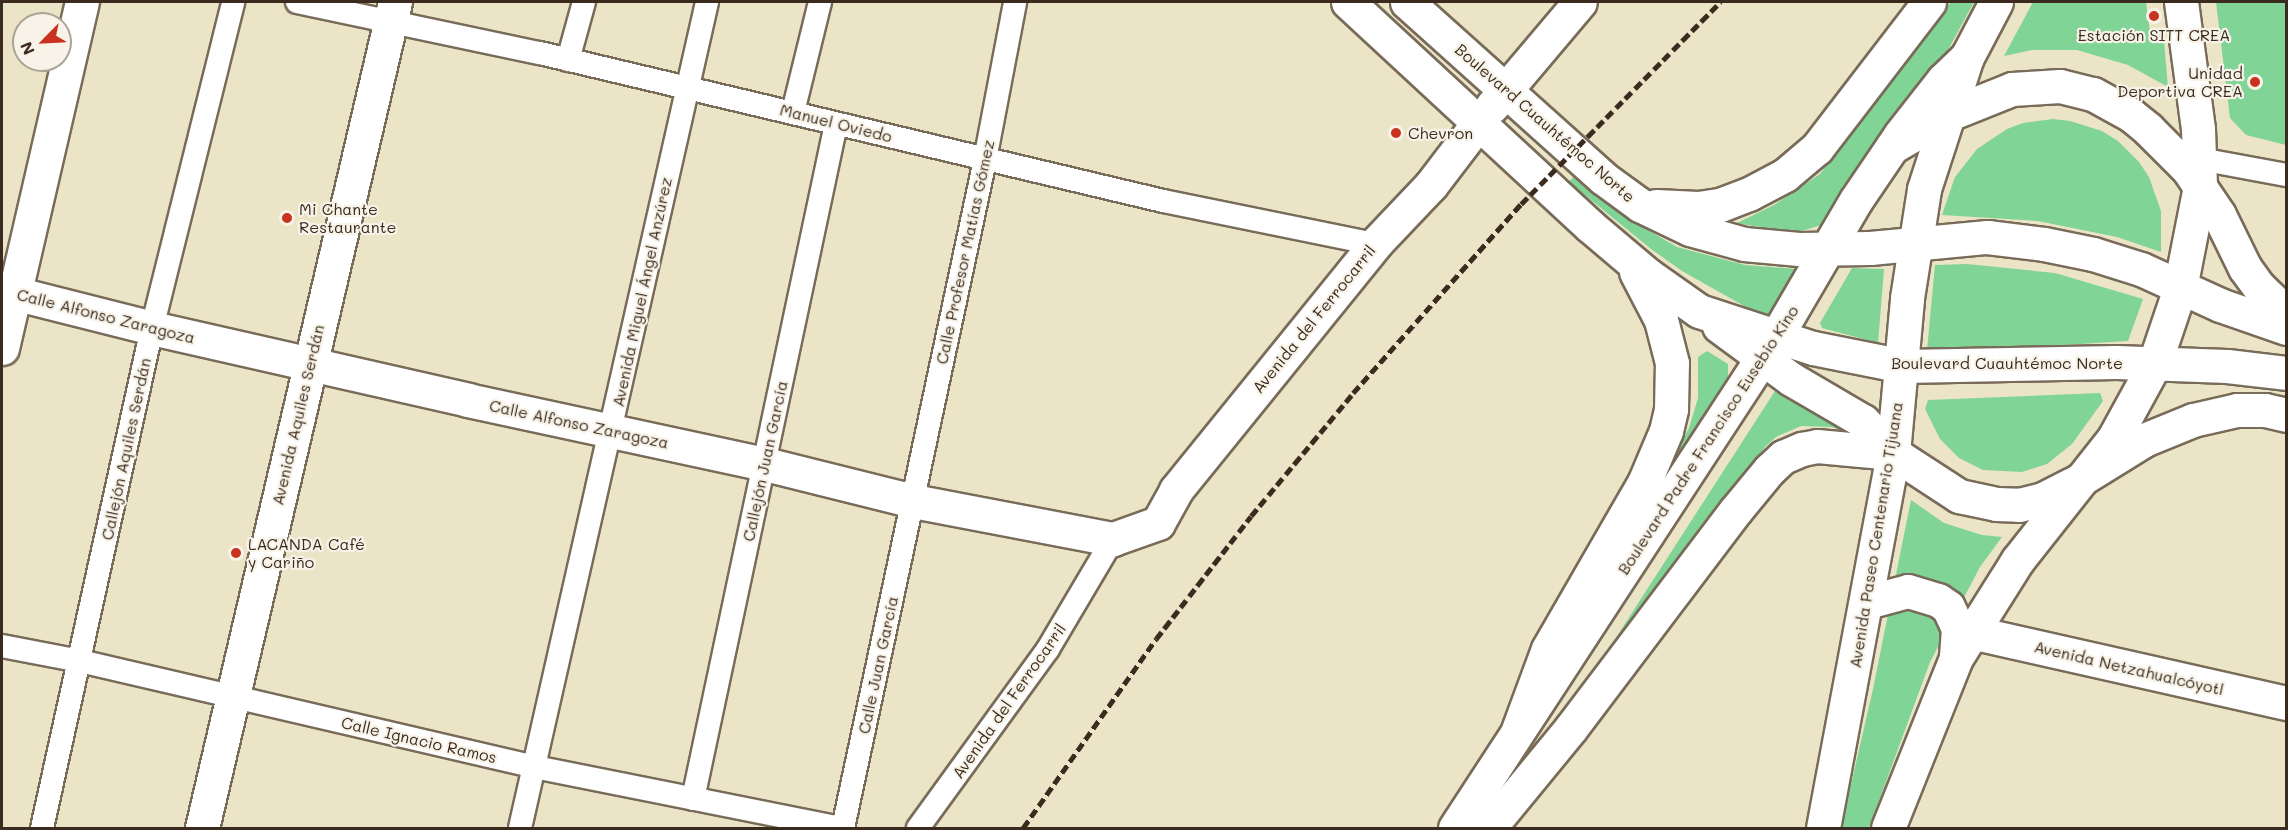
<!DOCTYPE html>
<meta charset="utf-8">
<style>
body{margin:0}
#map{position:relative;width:2288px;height:830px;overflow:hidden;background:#ece4c6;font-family:Mali,sans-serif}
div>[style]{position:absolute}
.green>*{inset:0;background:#80d496}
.roads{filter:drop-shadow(2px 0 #796b59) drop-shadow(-2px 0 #796b59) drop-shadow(0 2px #796b59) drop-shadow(0 -2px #796b59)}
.street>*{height:22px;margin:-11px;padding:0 11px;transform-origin:11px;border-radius:11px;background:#fff}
.secondary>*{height:33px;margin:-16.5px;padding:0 16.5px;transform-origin:16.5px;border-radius:16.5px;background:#fff}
.primary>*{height:33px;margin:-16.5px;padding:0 16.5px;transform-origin:16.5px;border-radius:16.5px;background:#fff}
.rail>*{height:4.5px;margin-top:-2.25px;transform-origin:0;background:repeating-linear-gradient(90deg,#3b2a1e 0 9px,transparent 0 13.5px)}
.dots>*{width:16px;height:16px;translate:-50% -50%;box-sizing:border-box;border:3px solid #f7f3e8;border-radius:50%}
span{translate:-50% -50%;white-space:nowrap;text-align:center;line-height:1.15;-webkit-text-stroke:4.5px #f7f3e8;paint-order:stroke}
.poi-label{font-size:16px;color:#3b2a1e}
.right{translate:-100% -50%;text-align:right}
.left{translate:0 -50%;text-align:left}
.street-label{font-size:16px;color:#3b2a1e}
.frame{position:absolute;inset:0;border:3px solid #3b2a1e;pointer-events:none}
.north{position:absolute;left:12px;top:12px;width:60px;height:60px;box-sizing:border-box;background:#f7f3e8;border:2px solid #aca397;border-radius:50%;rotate:246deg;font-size:16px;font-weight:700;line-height:24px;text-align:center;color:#3b2a1e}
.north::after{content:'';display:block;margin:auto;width:21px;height:27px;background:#c8321e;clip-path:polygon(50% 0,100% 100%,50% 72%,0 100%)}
</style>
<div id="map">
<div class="green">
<div style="clip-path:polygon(1951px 2px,1974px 2px,1942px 61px,1838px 214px,1821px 225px,1802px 231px,1782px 231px,1737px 223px,1774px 205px,1820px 174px)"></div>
<div style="clip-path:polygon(2033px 2px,2146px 2px,2150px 32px,2163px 30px,2168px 87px,2128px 65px,2077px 50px,2032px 50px,2004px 56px)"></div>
<div style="clip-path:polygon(2216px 2px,2286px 2px,2286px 145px,2246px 135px,2230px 118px)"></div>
<div style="clip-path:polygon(2053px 119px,2070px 121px,2102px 131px,2118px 141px,2139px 162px,2149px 177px,2161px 211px,2161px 252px,2117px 237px,2038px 221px,1942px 215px,1955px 177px,1977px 149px,2007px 129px,2023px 123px)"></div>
<div style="clip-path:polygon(1575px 175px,1629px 219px,1677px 247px,1745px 265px,1798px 269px,1767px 316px,1753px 311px,1682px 271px,1651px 249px,1569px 182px)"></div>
<div style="clip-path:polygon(1967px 264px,2055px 273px,2143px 299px,2128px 341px,1968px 351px,1927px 350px,1935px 265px)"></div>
<div style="clip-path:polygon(1852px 268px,1884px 269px,1878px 343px,1822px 328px,1820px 323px)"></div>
<div style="clip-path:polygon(1707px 351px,1728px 364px,1728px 377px,1638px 523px,1689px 428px,1698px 398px,1698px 357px)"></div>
<div style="clip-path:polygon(1775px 391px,1853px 434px,1831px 427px,1801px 426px,1776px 437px,1765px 447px,1610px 655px,1606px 653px)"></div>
<div style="clip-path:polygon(2100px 393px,2103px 401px,2072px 444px,2047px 464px,2022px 472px,1983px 470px,1959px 458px,1940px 439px,1925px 409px,1928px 400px)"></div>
<div style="clip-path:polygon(1911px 500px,1944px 523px,1982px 535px,2002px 537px,1980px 567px,1930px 662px,1869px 828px,1841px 828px,1873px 689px)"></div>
</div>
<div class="roads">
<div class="street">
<div style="left:297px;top:2px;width:248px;rotate:11.9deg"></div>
<div style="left:540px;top:53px;width:640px;rotate:13.36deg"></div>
<div style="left:1163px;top:201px;width:216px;rotate:11.5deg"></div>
<div style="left:568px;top:60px;width:60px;rotate:-74.6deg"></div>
<div style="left:793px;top:112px;width:113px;rotate:-76.2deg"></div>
<div style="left:2200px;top:159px;width:87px;rotate:10.5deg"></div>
<div style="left:2px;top:646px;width:79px;rotate:10.9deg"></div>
<div style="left:80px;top:661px;width:467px;rotate:13.1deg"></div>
<div style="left:535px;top:767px;width:310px;rotate:11.3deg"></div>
<div style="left:693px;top:799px;width:690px;rotate:-78.04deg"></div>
<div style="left:42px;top:828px;width:512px;rotate:-77.59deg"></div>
<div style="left:152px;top:328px;width:336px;rotate:-76deg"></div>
<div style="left:520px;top:828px;width:847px;rotate:-77.24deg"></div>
<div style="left:843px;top:828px;width:683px;rotate:-78deg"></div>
<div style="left:985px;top:160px;width:161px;rotate:-79.2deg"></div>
<div style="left:918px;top:828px;width:221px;rotate:-54deg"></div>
<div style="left:1048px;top:649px;width:128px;rotate:-59.4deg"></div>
</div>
<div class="secondary">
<div style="left:2px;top:290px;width:155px;rotate:14.2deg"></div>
<div style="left:152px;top:328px;width:324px;rotate:12.8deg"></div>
<div style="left:468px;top:400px;width:304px;rotate:12.2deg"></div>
<div style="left:765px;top:464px;width:153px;rotate:14deg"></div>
<div style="left:913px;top:501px;width:204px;rotate:10.8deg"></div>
<div style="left:1113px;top:539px;width:48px;rotate:-19.6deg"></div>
<div style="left:1158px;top:523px;width:38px;rotate:-61deg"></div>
<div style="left:1176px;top:490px;width:316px;rotate:-51deg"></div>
<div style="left:1375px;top:244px;width:81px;rotate:-46.5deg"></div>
<div style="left:1431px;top:185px;width:79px;rotate:-52.7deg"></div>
<div style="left:2px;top:348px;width:355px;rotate:-77deg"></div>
<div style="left:1867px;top:602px;width:42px;rotate:-15deg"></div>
<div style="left:1908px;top:591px;width:31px;rotate:17deg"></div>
<div style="left:1938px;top:600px;width:12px;rotate:35deg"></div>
<div style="left:1948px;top:607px;width:23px;rotate:65deg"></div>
<div style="left:1958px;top:628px;width:30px;rotate:94deg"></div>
<div style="left:1971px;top:632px;width:323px;rotate:12.7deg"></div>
<div style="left:202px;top:828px;width:848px;rotate:-76.85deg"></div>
<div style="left:1455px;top:828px;width:589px;rotate:-56.85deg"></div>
<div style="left:1777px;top:335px;width:156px;rotate:-59.7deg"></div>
<div style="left:1856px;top:200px;width:78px;rotate:-55.9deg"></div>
<div style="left:1900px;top:135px;width:70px;rotate:-52deg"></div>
<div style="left:1943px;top:80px;width:33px;rotate:-44deg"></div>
<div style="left:1489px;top:828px;width:129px;rotate:-50.6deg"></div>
<div style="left:1571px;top:728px;width:273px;rotate:-52.9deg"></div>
<div style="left:1736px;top:510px;width:52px;rotate:-50.5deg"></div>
<div style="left:1769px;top:470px;width:19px;rotate:-43deg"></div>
<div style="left:1783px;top:457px;width:21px;rotate:-23deg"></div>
<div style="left:1802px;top:449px;width:15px;rotate:-11deg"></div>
<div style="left:1817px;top:446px;width:76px;rotate:5.3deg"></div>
<div style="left:1893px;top:453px;width:79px;rotate:33.1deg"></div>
<div style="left:1959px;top:496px;width:38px;rotate:12deg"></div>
<div style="left:1996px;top:504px;width:23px;rotate:2deg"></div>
<div style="left:2019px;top:505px;width:25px;rotate:-14deg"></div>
<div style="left:2043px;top:499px;width:33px;rotate:-27deg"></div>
<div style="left:1823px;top:828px;width:381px;rotate:-79.4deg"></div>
<div style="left:1893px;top:453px;width:156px;rotate:-84.8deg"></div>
<div style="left:1907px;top:298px;width:110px;rotate:-81.1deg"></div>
<div style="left:1924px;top:189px;width:139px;rotate:-72deg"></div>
<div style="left:1967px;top:57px;width:62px;rotate:-62.2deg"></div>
<div style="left:1888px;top:828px;width:183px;rotate:-68.2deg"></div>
<div style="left:1956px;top:658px;width:115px;rotate:-57.8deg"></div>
<div style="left:2017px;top:561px;width:157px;rotate:-51.7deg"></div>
<div style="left:2114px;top:438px;width:83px;rotate:-61.3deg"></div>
<div style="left:2154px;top:365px;width:81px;rotate:-71.3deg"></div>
<div style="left:2180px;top:288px;width:104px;rotate:-78.9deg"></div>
<div style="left:2200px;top:186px;width:57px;rotate:-92deg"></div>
<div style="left:2198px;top:129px;width:128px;rotate:-97.6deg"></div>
</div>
<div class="primary">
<div style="left:1348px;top:2px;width:330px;rotate:42.8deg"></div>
<div style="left:1590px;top:226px;width:76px;rotate:40.2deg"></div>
<div style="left:1648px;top:275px;width:62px;rotate:35.2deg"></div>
<div style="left:1699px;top:311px;width:120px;rotate:18deg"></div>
<div style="left:1813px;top:348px;width:92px;rotate:11.3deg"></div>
<div style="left:1903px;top:366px;width:213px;rotate:-1.1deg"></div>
<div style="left:2116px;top:362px;width:111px;rotate:2.1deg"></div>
<div style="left:2227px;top:366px;width:59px;rotate:6.8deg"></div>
<div style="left:1407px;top:2px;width:263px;rotate:41.9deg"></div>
<div style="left:1603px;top:178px;width:46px;rotate:36.1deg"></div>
<div style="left:1640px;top:205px;width:55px;rotate:25.6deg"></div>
<div style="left:1690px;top:229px;width:56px;rotate:15.5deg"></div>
<div style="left:1744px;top:244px;width:55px;rotate:5.2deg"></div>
<div style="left:1799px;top:249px;width:71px;rotate:-0.8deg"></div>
<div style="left:1870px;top:248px;width:118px;rotate:-5.4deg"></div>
<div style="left:1987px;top:237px;width:57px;rotate:7deg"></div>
<div style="left:2044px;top:244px;width:50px;rotate:11.5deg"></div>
<div style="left:2093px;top:254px;width:50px;rotate:17.4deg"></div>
<div style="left:2141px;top:269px;width:87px;rotate:24.5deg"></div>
<div style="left:2220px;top:305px;width:70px;rotate:19.2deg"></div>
<div style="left:1492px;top:106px;width:136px;rotate:-49.8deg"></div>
<div style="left:1892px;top:147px;width:64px;rotate:-30.2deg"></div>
<div style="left:1947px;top:115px;width:70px;rotate:-21.8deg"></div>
<div style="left:2012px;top:89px;width:48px;rotate:-3.6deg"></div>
<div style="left:2060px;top:86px;width:34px;rotate:14deg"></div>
<div style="left:2093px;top:94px;width:43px;rotate:28.9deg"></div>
<div style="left:2131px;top:115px;width:22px;rotate:39deg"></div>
<div style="left:2148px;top:129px;width:57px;rotate:45deg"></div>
<div style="left:2188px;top:169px;width:55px;rotate:56deg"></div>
<div style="left:2219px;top:215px;width:59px;rotate:63.9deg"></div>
<div style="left:2245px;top:268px;width:24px;rotate:54deg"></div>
<div style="left:2259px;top:287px;width:37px;rotate:44deg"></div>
<div style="left:1656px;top:206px;width:42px;rotate:2.7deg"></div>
<div style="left:1698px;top:208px;width:22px;rotate:-8deg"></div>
<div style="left:1720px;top:205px;width:31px;rotate:-21deg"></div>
<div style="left:1749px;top:194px;width:41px;rotate:-27.8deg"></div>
<div style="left:1785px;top:175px;width:42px;rotate:-40.2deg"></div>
<div style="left:1817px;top:148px;width:184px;rotate:-52.5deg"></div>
<div style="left:1719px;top:326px;width:89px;rotate:36.4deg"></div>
<div style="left:1791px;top:379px;width:83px;rotate:30.3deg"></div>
<div style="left:1863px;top:421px;width:44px;rotate:46.8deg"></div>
<div style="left:2078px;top:481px;width:78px;rotate:-31.8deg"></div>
<div style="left:2144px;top:440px;width:53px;rotate:-22.2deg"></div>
<div style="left:2193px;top:420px;width:45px;rotate:-12.8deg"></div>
<div style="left:2237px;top:410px;width:28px"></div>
<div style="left:2265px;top:410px;width:22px;rotate:13deg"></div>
<div style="left:1518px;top:730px;width:86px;rotate:-69.7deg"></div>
<div style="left:1548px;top:649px;width:192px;rotate:-60deg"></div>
<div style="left:1644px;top:483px;width:56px;rotate:-67.1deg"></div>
<div style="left:1666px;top:431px;width:23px;rotate:-77deg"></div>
<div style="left:1671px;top:409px;width:46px;rotate:-88.8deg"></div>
<div style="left:1672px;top:363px;width:44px;rotate:-104.3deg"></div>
<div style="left:1661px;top:320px;width:54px;rotate:-117.5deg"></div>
</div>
</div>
<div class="rail">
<div style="left:1023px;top:828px;width:231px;rotate:-54.9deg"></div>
<div style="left:1156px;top:639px;width:155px;rotate:-52.3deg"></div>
<div style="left:1251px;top:516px;width:160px;rotate:-50.3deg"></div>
<div style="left:1353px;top:393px;width:253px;rotate:-48.4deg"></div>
<div style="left:1521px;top:204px;width:284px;rotate:-45.4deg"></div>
</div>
<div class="dots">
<div style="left:2154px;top:16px;background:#c8321e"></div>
<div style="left:2255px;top:82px;background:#c8321e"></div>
<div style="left:1396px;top:133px;background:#c8321e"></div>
<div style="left:287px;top:218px;background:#c8321e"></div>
<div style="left:236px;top:553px;background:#c8321e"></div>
</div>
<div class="poi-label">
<span style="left:2154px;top:35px">Estación SITT CREA</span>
<span class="right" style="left:2243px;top:82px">Unidad<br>Deportiva CREA</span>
<span class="left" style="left:1408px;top:133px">Chevron</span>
<span class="left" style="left:299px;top:218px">Mi Chante<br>Restaurante</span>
<span class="left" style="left:248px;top:553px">LACANDA Café<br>y Cariño</span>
</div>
<div class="street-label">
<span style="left:836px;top:123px;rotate:14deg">Manuel Oviedo</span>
<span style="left:1545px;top:123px;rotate:41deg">Boulevard Cuauhtémoc Norte</span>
<span style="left:965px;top:252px;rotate:-78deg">Calle Profesor Matías Gómez</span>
<span style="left:642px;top:292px;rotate:-78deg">Avenida Miguel Ángel Anzúrez</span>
<span style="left:106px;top:316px;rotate:14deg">Calle Alfonso Zaragoza</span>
<span style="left:1314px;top:319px;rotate:-51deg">Avenida del Ferrocarril</span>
<span style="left:2007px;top:363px">Boulevard Cuauhtémoc Norte</span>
<span style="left:298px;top:415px;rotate:-77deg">Avenida Aquiles Serdán</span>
<span style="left:579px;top:424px;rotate:12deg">Calle Alfonso Zaragoza</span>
<span style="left:1708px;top:440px;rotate:-57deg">Boulevard Padre Francisco Eusebio Kino</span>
<span style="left:126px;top:449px;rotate:-78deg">Callejón Aquiles Serdán</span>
<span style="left:765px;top:461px;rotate:-78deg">Callejón Juan García</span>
<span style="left:1876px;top:535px;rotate:-81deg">Avenida Paseo Centenario Tijuana</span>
<span style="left:878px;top:665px;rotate:-78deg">Calle Juan García</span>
<span style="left:2129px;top:668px;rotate:13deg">Avenida Netzahualcóyotl</span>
<span style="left:1009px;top:701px;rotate:-55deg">Avenida del Ferrocarril</span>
<span style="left:419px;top:740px;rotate:13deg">Calle Ignacio Ramos</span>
</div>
<div class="frame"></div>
<div class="north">N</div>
</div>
